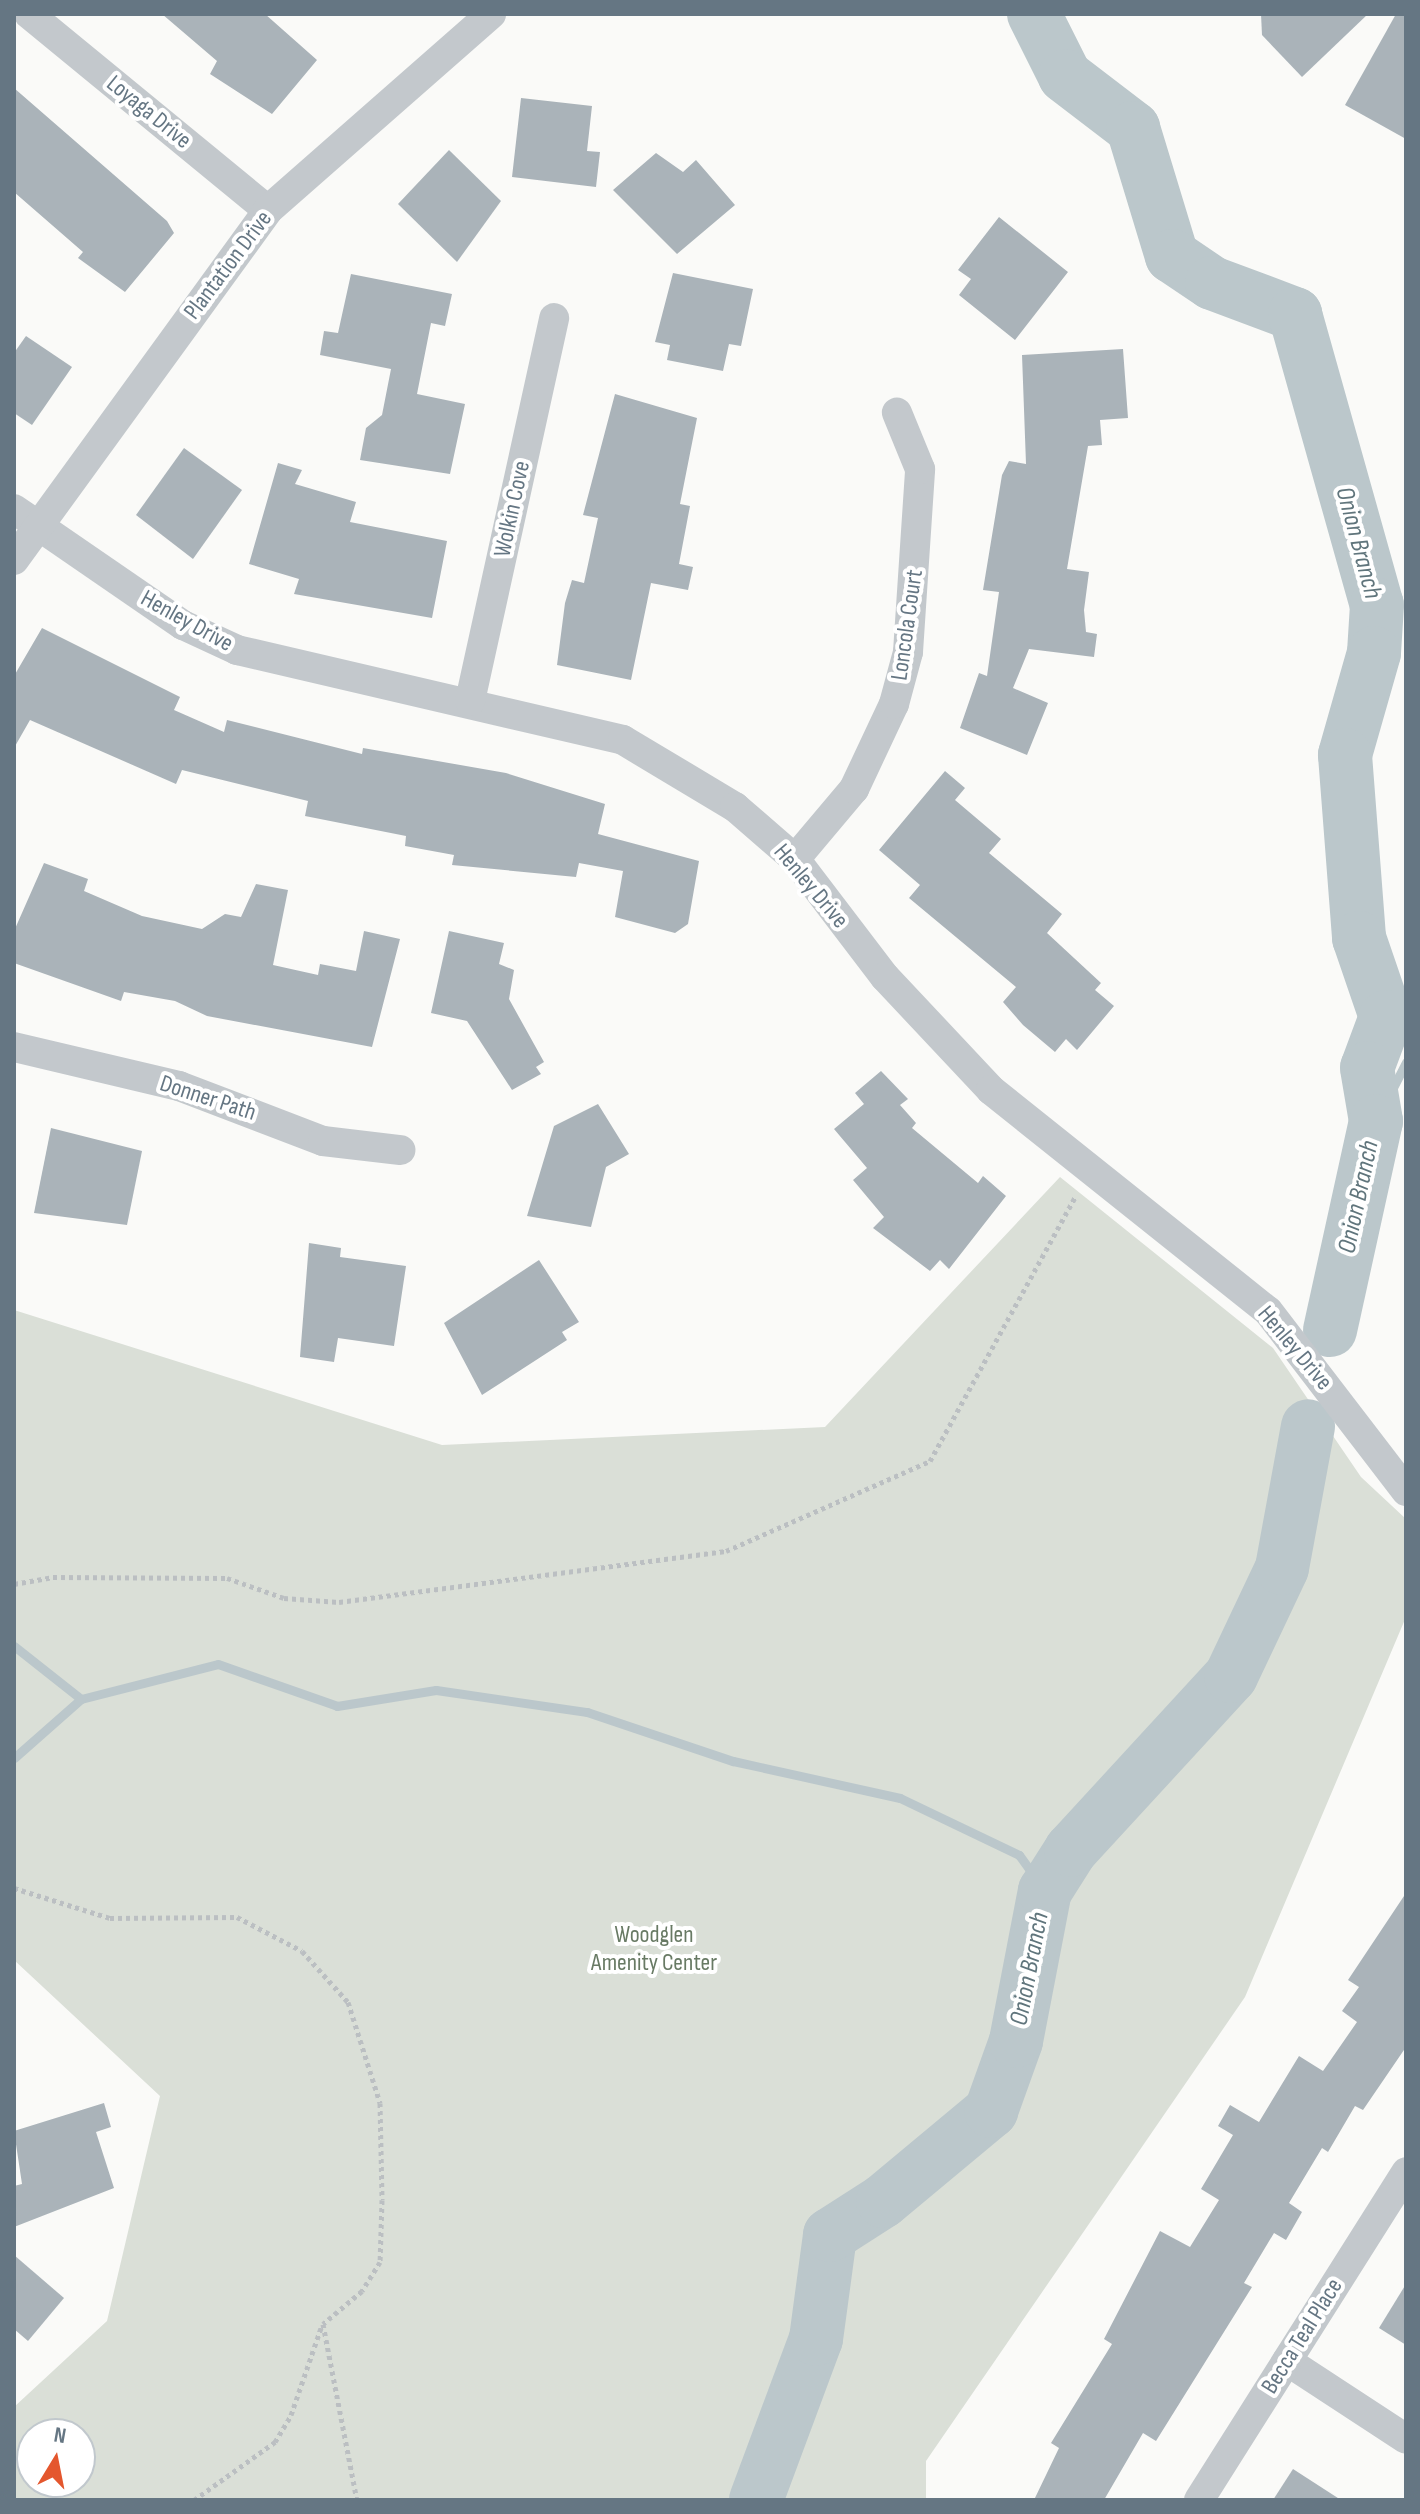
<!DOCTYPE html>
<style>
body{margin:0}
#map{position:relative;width:1420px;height:2514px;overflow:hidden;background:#fafaf8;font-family:"Sofia Sans Condensed",sans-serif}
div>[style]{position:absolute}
.green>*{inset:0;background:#dadfd7}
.stream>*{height:9px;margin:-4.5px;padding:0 4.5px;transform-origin:4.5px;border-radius:4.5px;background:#bbc7cb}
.river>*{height:54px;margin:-27px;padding:0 27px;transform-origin:27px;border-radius:27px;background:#bbc7cb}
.building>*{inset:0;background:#aab3b9}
.path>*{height:5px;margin-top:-2.5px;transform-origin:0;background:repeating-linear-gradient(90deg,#bbbfc2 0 4px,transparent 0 8px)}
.minor>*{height:30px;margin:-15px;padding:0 15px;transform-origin:15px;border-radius:15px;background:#c3c8cc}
span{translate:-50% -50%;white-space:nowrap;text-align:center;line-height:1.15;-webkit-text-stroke:8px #fff;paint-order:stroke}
.street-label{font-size:24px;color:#657683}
.park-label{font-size:24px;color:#687a64}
.water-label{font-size:26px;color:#60757c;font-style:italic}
.frame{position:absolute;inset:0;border:16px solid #657683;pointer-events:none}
.north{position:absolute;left:16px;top:2418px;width:80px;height:80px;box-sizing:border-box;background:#fff;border:2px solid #c1c8cd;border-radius:50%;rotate:10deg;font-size:22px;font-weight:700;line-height:32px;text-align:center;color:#657683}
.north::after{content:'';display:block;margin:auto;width:28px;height:36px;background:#e4572e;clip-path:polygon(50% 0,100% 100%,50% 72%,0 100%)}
</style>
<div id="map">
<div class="green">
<div style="clip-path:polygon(evenodd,1060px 1177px,1273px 1348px,1361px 1477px,1406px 1519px,1406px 1617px,1245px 1997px,926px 2461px,926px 2500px,14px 2500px,14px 2407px,107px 2321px,160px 2096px,14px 1960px,14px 1310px,442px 1445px,825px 1427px,1060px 1177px,32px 2434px,80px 2434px,80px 2482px,32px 2482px,32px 2434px)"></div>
</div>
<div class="stream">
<div style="left:1376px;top:1121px;width:66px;rotate:-63deg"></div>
<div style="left:14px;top:1646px;width:85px;rotate:38.3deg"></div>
<div style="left:81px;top:1699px;width:141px;rotate:-14.3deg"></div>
<div style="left:218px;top:1664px;width:126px;rotate:19.4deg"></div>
<div style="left:337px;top:1706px;width:100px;rotate:-9.2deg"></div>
<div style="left:436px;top:1690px;width:153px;rotate:8.3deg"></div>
<div style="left:587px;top:1712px;width:154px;rotate:18.6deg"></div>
<div style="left:733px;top:1761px;width:171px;rotate:12.5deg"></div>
<div style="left:900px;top:1798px;width:132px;rotate:25.6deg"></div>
<div style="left:1019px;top:1855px;width:44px;rotate:54.2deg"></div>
<div style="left:14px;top:1758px;width:89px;rotate:-41.4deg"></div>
</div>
<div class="river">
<div style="left:1034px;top:14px;width:69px;rotate:63.4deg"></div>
<div style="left:1065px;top:76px;width:86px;rotate:37.4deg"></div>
<div style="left:1133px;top:128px;width:134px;rotate:73.1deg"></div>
<div style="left:1172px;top:256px;width:48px;rotate:34deg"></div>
<div style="left:1212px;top:283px;width:89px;rotate:20.5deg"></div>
<div style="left:1295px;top:314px;width:302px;rotate:74.3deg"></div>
<div style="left:1377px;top:605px;width:48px;rotate:93.6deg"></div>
<div style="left:1374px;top:653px;width:106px;rotate:105.9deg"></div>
<div style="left:1345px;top:755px;width:184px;rotate:85.6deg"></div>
<div style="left:1359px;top:938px;width:83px;rotate:71.1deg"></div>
<div style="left:1386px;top:1017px;width:54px;rotate:110.4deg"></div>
<div style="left:1367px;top:1068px;width:54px;rotate:80.4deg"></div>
<div style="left:1376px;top:1121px;width:214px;rotate:102.4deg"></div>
<div style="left:756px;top:2500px;width:172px;rotate:-69.6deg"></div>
<div style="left:816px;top:2339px;width:105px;rotate:-82.3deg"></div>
<div style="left:830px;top:2235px;width:63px;rotate:-32.7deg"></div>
<div style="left:883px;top:2201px;width:141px;rotate:-39.8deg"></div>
<div style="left:991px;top:2111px;width:74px;rotate:-70.3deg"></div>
<div style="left:1016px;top:2041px;width:153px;rotate:-79.1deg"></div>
<div style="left:1045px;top:1891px;width:49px;rotate:-57.6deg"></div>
<div style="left:1071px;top:1850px;width:236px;rotate:-47.4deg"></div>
<div style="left:1231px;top:1676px;width:119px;rotate:-64.7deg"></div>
<div style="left:1282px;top:1568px;width:144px;rotate:-79.6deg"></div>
</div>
<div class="building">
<div style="clip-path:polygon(162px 14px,265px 14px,317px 60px,272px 114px,210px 74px,217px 61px)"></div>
<div style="clip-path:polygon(1261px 14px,1368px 14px,1302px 77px,1262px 35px)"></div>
<div style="clip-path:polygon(1396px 14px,1406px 14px,1406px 139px,1345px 105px)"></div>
<div style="clip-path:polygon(14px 88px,167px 221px,174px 233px,125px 292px,78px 258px,83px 252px,14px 192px)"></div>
<div style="clip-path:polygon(521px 98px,592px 106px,587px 151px,600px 152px,596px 187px,512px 177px)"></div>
<div style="clip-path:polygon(449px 150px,501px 201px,457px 262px,398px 204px)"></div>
<div style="clip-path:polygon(656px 153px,683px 172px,696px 160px,735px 205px,677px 254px,613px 190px)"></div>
<div style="clip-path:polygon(999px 217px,1068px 272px,1015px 340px,959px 295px,971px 279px,958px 270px)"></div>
<div style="clip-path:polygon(673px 273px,753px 289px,741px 346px,729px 344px,723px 371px,667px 360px,670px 345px,655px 342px)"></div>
<div style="clip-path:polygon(351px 274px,452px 294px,445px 326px,431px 323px,417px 394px,465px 404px,450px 474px,360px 460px,366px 428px,382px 415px,391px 369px,320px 355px,324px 331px,338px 333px)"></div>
<div style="clip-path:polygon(26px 336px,72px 367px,32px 425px,14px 413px,14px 353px)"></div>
<div style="clip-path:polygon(1123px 349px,1128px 418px,1100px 420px,1102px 445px,1088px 446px,1067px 569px,1089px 572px,1084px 610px,1086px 632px,1097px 634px,1094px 657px,1029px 649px,1013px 688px,1048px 703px,1027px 755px,960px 728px,979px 673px,987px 676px,999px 592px,983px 590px,1002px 475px,1009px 461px,1026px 464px,1022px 355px)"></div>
<div style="clip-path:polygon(615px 394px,697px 418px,680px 504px,690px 506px,679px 564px,693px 567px,688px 590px,651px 583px,631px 680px,557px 665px,565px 603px,572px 580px,584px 583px,598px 518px,583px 515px)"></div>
<div style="clip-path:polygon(184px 448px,242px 490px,193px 559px,136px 515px)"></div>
<div style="clip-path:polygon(278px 463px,302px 470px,295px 484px,356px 502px,350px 522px,447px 541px,432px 618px,294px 594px,299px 579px,249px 564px)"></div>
<div style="clip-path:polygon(42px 628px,180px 697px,174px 710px,224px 732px,227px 720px,362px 754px,363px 748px,506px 773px,605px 804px,598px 834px,699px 861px,688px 924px,675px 933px,615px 917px,623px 871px,579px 863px,576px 877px,452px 865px,454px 855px,405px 846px,406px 836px,305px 816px,308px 801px,182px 770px,176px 784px,30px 720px,14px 748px,14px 676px)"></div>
<div style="clip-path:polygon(945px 771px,965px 788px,955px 800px,1001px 839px,989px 853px,1062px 914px,1047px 933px,1101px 983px,1095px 990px,1114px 1006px,1077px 1050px,1066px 1039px,1055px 1052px,1023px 1025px,1003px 1002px,1016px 987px,909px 898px,920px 885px,879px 850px)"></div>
<div style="clip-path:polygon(44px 863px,88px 879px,84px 891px,142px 916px,202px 929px,225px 914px,241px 917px,256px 884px,288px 890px,273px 965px,318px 975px,320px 964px,356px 971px,364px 931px,400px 939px,372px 1047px,207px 1016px,175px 1001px,124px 992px,121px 1001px,14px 963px,14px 931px)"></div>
<div style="clip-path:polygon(449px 931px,504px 943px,499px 964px,514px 970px,509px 999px,544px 1062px,536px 1067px,541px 1074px,512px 1090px,467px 1021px,431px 1013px)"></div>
<div style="clip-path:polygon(881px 1071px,908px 1099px,900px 1105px,916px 1123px,912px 1128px,978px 1183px,983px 1176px,1006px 1196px,949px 1269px,940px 1260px,930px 1271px,873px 1228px,884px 1217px,853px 1180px,867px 1168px,834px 1129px,864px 1104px,855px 1093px)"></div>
<div style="clip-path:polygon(598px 1104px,629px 1154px,606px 1167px,591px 1227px,527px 1216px,554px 1126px)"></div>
<div style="clip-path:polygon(51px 1128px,142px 1151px,127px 1225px,34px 1213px)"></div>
<div style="clip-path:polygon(309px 1243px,341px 1248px,340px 1257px,406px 1266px,394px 1346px,338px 1338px,334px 1362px,300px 1357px)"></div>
<div style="clip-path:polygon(539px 1260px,579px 1322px,562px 1332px,567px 1340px,482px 1395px,444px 1323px)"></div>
<div style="clip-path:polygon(1406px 1893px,1406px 2047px,1363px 2110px,1355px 2106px,1328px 2152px,1322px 2148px,1289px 2203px,1302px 2212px,1286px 2240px,1274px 2233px,1244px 2283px,1252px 2287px,1156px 2441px,1143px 2433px,1104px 2500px,1034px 2500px,1059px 2448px,1051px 2443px,1112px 2344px,1104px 2339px,1160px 2231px,1190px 2247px,1219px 2200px,1201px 2189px,1233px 2135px,1218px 2126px,1230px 2105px,1259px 2122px,1299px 2056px,1323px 2071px,1357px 2022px,1342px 2011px,1359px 1987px,1348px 1980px)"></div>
<div style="clip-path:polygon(104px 2103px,111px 2127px,96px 2132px,114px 2188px,14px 2227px,14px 2186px,22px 2184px,14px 2131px)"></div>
<div style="clip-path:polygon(14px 2255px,64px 2298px,28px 2341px,14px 2329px)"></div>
<div style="clip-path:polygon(1406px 2284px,1406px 2345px,1379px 2328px)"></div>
<div style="clip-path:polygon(1293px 2469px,1341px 2500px,1273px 2500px)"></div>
</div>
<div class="path">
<div style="left:14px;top:1584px;width:40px;rotate:-10deg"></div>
<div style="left:53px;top:1577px;width:174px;rotate:0.3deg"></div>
<div style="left:227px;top:1578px;width:60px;rotate:19.3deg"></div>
<div style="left:284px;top:1598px;width:55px;rotate:4.2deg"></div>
<div style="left:339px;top:1602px;width:390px;rotate:-7.5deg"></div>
<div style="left:726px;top:1551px;width:223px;rotate:-23.8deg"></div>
<div style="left:930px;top:1461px;width:301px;rotate:-61.2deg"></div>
<div style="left:14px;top:1888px;width:101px;rotate:17.4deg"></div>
<div style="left:110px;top:1918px;width:127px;rotate:-0.5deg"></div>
<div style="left:237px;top:1917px;width:73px;rotate:27.6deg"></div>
<div style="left:302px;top:1951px;width:69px;rotate:48deg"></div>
<div style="left:348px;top:2002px;width:106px;rotate:72.4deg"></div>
<div style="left:380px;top:2103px;width:97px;rotate:88.8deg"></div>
<div style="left:382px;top:2200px;width:62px;rotate:91.8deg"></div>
<div style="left:380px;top:2262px;width:34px;rotate:122deg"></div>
<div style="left:362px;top:2291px;width:51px;rotate:139.8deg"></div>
<div style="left:323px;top:2324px;width:179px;rotate:79.1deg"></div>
<div style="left:194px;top:2500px;width:100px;rotate:-35.6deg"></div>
<div style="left:275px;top:2442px;width:31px;rotate:-59deg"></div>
<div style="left:291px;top:2415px;width:95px;rotate:-71deg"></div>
</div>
<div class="minor">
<div style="left:29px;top:14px;width:309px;rotate:39.4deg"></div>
<div style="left:14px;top:509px;width:205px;rotate:34.5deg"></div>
<div style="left:183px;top:625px;width:60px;rotate:24.8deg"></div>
<div style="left:237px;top:650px;width:396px;rotate:13.1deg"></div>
<div style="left:623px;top:740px;width:131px;rotate:30.9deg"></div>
<div style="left:735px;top:807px;width:79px;rotate:40.9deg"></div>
<div style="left:795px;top:859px;width:148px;rotate:52.7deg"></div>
<div style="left:885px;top:977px;width:155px;rotate:46.8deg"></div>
<div style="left:991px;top:1090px;width:354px;rotate:38.6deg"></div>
<div style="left:1268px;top:1311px;width:227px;rotate:52.5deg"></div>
<div style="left:14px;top:560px;width:432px;rotate:-54deg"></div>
<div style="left:268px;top:210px;width:297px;rotate:-41.3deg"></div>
<div style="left:470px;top:701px;width:392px;rotate:-77.6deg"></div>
<div style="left:795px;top:859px;width:92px;rotate:-49.9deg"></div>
<div style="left:854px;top:789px;width:94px;rotate:-64.8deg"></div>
<div style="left:894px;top:704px;width:54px;rotate:-74.9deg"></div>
<div style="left:908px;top:652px;width:183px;rotate:-86.2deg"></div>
<div style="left:920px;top:469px;width:61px;rotate:-112.3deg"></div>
<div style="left:14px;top:1047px;width:170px;rotate:13.3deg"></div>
<div style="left:179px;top:1086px;width:154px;rotate:20.9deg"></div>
<div style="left:323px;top:1141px;width:78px;rotate:6.7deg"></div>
<div style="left:1287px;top:2361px;width:142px;rotate:33.2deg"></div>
<div style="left:1199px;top:2500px;width:388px;rotate:-57.7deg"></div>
</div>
<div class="street-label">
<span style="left:149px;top:112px;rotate:39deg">Loyaga Drive</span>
<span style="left:228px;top:265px;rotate:-53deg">Plantation Drive</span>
<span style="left:512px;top:509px;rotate:-78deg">Wolkin Cove</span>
<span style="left:187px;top:621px;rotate:29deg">Henley Drive</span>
<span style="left:907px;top:625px;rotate:-82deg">Loncola Court</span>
<span style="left:811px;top:886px;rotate:50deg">Henley Drive</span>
<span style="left:208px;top:1098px;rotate:18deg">Donner Path</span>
<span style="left:1295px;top:1348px;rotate:50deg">Henley Drive</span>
<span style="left:1302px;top:2336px;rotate:-58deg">Becca Teal Place</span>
</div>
<div class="park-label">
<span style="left:654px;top:1949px">Woodglen<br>Amenity Center</span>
</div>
<div class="water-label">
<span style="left:1358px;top:543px;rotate:75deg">Onion Branch</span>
<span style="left:1359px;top:1197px;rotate:-78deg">Onion Branch</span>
<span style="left:1030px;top:1969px;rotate:-79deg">Onion Branch</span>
</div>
<div class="frame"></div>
<div class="north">N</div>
</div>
